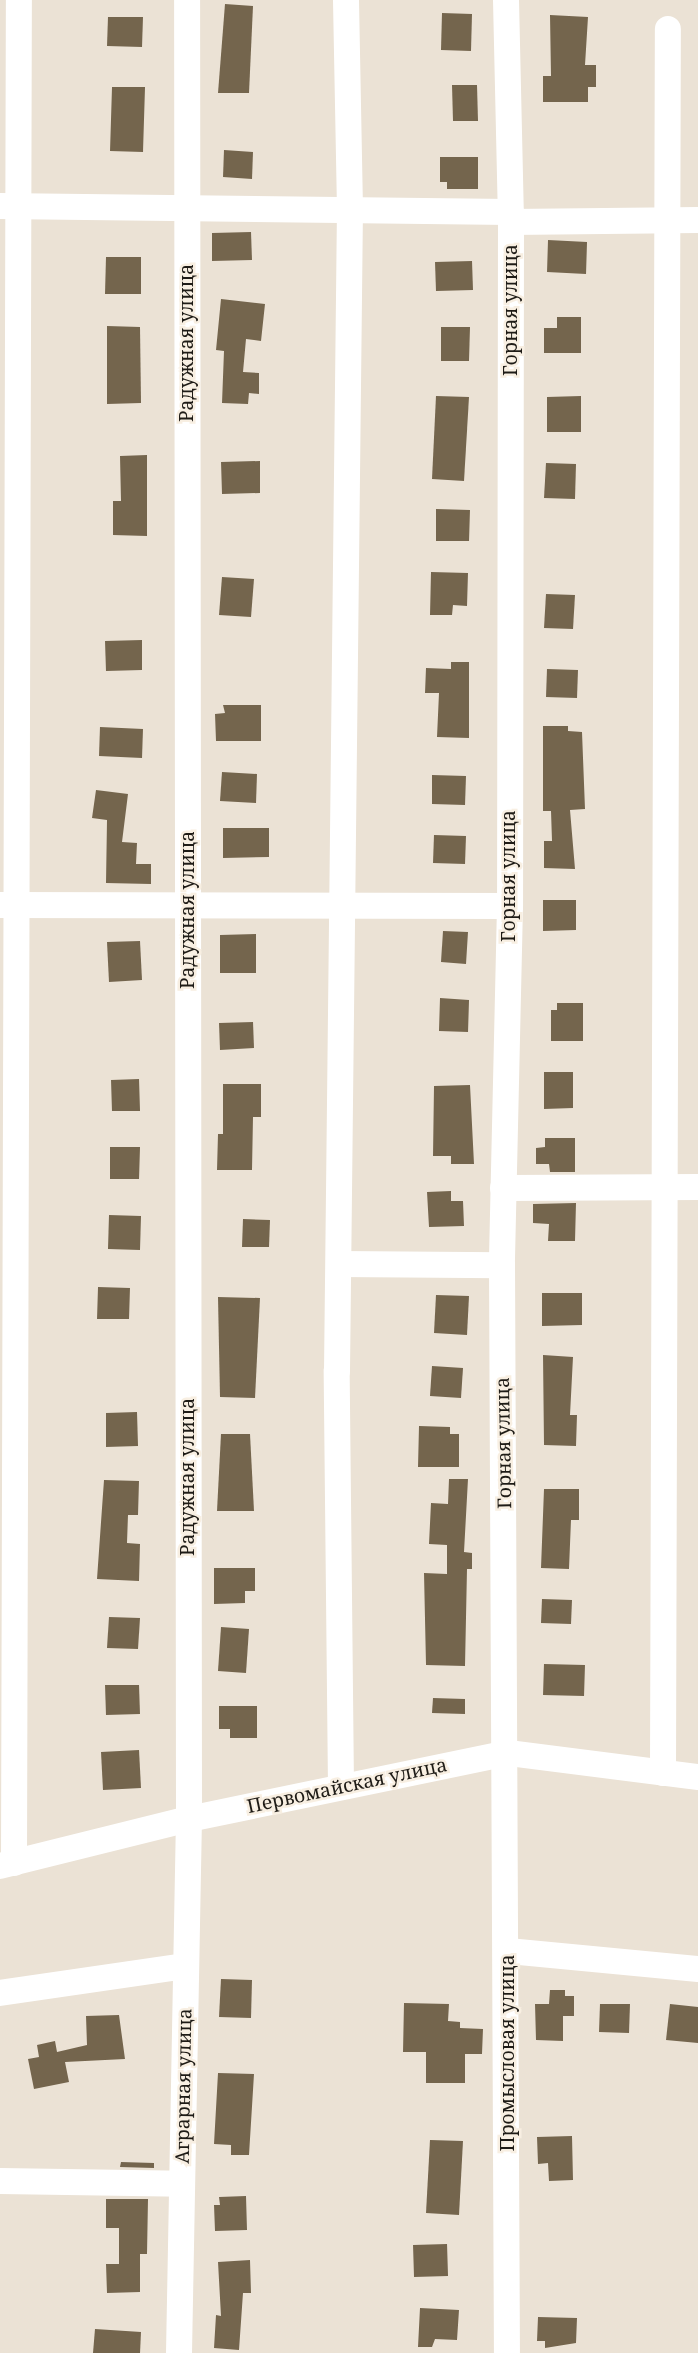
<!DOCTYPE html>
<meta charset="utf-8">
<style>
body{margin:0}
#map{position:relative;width:698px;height:2353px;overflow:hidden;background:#ebe2d5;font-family:"Noto Serif",serif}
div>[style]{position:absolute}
.building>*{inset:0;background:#74654d}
.minor>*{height:26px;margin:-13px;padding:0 13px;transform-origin:13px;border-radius:13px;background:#fff}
span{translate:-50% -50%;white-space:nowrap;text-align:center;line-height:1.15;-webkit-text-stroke:5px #f8efe2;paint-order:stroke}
.street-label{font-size:19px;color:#1e1b16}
</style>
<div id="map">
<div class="building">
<div style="clip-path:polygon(225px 4px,253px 6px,249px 93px,218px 93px)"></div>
<div style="clip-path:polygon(442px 13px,472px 14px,471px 51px,441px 50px)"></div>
<div style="clip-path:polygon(550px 15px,588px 17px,585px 65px,596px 65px,596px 87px,588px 87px,588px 102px,543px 102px,543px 76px,551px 76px)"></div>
<div style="clip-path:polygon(108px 17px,143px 17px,142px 47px,107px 46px)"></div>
<div style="clip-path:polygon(452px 85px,477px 85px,478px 121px,453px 121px)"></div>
<div style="clip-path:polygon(112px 87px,145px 87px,143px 152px,110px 151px)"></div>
<div style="clip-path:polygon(224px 150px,253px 152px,252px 179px,223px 177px)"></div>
<div style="clip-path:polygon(440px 157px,478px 157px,478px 189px,447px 189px,447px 182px,440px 182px)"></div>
<div style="clip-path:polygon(251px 232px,252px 260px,212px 261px,212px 233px)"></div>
<div style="clip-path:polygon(548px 240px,587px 242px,586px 274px,547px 272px)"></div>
<div style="clip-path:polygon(106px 257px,141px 257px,141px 294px,105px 294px)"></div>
<div style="clip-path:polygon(472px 261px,473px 290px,436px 291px,435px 262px)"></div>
<div style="clip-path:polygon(221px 299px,265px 304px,261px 341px,246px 339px,243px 372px,259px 373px,259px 394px,249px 393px,248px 404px,222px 403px,224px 351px,216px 350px)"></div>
<div style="clip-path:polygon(557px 317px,581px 317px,581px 353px,544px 353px,544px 328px,557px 328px)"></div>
<div style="clip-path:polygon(107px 326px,140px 327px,141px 403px,107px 404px)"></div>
<div style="clip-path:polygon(441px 327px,470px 327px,469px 361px,441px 361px)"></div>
<div style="clip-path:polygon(436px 396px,469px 397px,464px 481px,432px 479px)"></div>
<div style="clip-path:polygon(581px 396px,581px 432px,547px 432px,547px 397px)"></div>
<div style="clip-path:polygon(147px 455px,147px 536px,113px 535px,113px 501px,121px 501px,120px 456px)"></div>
<div style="clip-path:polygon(260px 461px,260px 493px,222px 494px,221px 462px)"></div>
<div style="clip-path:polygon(546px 463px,576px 464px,575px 499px,544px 498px)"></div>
<div style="clip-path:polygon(436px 509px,470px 510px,469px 541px,436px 541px)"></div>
<div style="clip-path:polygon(431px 572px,468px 573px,467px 606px,453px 605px,452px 615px,430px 615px)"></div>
<div style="clip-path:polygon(222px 577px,254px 579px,251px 617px,219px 615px)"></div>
<div style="clip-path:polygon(546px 594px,575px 595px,573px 629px,544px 628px)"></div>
<div style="clip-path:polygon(142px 640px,142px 670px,106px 671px,105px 641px)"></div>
<div style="clip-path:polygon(451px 662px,469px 662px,469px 738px,437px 737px,439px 693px,425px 693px,426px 668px,451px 669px)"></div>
<div style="clip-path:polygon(547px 669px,578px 670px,577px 698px,546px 697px)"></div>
<div style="clip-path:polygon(223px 705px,261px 705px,261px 741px,216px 741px,215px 714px,225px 713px)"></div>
<div style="clip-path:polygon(543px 726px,568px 726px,568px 731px,582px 732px,585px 809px,570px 810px,575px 869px,544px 868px,544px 841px,552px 841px,551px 811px,543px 811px)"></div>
<div style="clip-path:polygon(100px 727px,143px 729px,142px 758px,99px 756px)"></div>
<div style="clip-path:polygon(222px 772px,257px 774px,256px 803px,220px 801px)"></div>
<div style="clip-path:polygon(432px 775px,466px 776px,465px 805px,432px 804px)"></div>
<div style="clip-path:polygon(96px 790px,128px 794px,122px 842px,137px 843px,136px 864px,151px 864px,151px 884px,106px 883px,107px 820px,92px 818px)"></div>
<div style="clip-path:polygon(223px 828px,269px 828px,269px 857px,223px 858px)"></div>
<div style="clip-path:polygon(434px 835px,466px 836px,465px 864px,433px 863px)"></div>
<div style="clip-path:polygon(543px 900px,576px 900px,576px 930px,543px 931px)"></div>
<div style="clip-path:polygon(443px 931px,468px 932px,466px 964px,441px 962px)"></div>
<div style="clip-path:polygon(256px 934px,256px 973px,220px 973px,220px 935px)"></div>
<div style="clip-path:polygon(140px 941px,142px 980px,109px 982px,107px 942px)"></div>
<div style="clip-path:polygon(440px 998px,469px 1000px,468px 1032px,439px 1031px)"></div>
<div style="clip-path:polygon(557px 1003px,583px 1003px,583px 1041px,551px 1041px,551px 1010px,557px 1010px)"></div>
<div style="clip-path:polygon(253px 1022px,254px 1048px,220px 1050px,219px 1023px)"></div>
<div style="clip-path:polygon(544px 1072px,573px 1072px,573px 1108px,544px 1109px)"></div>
<div style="clip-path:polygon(139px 1079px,140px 1111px,112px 1111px,111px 1080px)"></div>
<div style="clip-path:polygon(223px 1084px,261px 1084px,261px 1117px,253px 1117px,252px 1170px,217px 1170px,218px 1134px,223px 1134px)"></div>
<div style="clip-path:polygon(470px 1085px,474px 1164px,451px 1164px,451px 1156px,433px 1156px,434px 1086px)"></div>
<div style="clip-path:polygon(545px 1138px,575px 1138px,575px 1172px,550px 1172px,549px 1164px,536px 1164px,536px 1148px,545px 1147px)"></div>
<div style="clip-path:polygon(110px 1147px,140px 1147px,139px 1179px,110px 1179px)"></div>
<div style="clip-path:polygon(451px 1191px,451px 1201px,463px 1201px,464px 1226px,429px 1227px,427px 1192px)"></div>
<div style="clip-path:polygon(576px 1203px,575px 1241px,548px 1241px,549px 1224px,533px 1223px,533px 1204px)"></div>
<div style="clip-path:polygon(109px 1215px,141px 1216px,140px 1250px,108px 1249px)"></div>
<div style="clip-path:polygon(243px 1219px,270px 1220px,269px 1247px,242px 1247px)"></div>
<div style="clip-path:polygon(98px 1287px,130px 1288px,129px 1319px,97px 1319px)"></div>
<div style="clip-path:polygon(542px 1293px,582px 1293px,582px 1325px,542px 1326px)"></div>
<div style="clip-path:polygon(436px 1295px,469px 1296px,467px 1335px,434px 1333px)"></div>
<div style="clip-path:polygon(218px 1297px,260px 1298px,255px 1398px,220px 1397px)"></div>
<div style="clip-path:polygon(543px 1355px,573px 1357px,570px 1415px,577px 1415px,576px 1446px,544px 1445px)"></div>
<div style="clip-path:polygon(432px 1366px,463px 1368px,461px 1398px,430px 1396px)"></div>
<div style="clip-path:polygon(137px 1412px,138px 1446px,106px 1447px,106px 1413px)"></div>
<div style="clip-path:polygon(419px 1426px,450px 1427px,450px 1434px,459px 1434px,459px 1467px,418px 1467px)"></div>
<div style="clip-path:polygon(221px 1434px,250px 1434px,254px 1511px,217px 1511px)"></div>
<div style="clip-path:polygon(449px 1479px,468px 1479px,464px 1552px,472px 1553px,472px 1569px,467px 1569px,465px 1666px,426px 1665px,424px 1573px,447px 1574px,447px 1545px,429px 1544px,431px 1503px,448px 1504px)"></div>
<div style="clip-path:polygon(104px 1480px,139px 1481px,138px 1515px,128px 1515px,127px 1543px,140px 1544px,139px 1581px,97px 1579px)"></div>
<div style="clip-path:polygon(544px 1489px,579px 1489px,579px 1520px,571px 1520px,569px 1569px,541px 1568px)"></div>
<div style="clip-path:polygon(214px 1568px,255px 1568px,255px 1591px,245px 1591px,245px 1603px,214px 1604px)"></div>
<div style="clip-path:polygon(542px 1599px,572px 1600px,571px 1624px,541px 1623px)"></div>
<div style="clip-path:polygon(109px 1617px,140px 1618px,138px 1649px,107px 1648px)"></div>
<div style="clip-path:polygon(221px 1627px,249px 1629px,246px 1673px,218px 1671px)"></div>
<div style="clip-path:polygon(544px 1664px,585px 1665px,584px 1696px,543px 1695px)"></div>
<div style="clip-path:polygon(105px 1685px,139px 1685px,140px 1714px,106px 1715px)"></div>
<div style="clip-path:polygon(433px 1698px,465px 1699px,465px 1714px,432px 1713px)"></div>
<div style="clip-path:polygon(219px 1706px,257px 1706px,257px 1738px,230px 1738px,230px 1729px,219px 1729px)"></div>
<div style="clip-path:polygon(139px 1750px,141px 1788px,103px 1790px,101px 1752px)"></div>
<div style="clip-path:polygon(221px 1979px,252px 1980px,251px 2018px,219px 2017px)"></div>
<div style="clip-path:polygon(550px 1990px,565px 1990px,565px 1996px,574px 1996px,574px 2016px,563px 2016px,563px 2041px,536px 2040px,535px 2004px,549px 2004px)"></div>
<div style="clip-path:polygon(404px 2003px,449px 2004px,448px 2021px,460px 2022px,460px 2028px,483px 2029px,482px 2054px,465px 2054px,465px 2083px,426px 2083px,426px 2052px,403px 2052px)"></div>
<div style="clip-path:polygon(600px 2004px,630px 2004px,629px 2033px,599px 2032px)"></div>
<div style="clip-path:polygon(670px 2004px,698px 2007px,698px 2043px,666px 2040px)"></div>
<div style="clip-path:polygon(119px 2015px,125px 2059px,65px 2062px,69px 2082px,34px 2089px,28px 2059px,39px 2057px,37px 2045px,55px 2041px,57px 2052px,87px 2045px,86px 2016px)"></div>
<div style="clip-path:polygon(218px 2073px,254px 2074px,249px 2155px,231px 2155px,231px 2145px,214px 2144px)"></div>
<div style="clip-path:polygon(572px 2136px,573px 2180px,549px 2181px,548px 2163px,538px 2164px,537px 2137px)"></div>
<div style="clip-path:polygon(430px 2140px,463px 2141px,459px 2215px,426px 2213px)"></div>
<div style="clip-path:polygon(121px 2162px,154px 2163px,154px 2168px,120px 2167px)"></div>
<div style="clip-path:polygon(246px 2196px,247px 2230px,215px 2231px,214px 2205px,220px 2205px,219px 2197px)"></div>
<div style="clip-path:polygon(106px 2199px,148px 2199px,147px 2254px,140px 2254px,140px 2292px,107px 2293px,106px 2264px,119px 2264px,119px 2228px,106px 2228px)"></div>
<div style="clip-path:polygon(447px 2244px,448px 2276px,414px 2277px,413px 2245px)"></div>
<div style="clip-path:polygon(250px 2260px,251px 2293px,243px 2293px,239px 2350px,214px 2348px,216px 2315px,221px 2316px,218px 2262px)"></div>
<div style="clip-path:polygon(420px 2308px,459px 2310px,457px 2340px,435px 2339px,432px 2347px,418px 2347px)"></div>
<div style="clip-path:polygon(538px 2317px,577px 2318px,576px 2343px,545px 2348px,545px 2341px,537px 2341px)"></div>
<div style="clip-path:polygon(95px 2329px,141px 2332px,140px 2353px,93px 2353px)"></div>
</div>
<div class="minor">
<div style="left:506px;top:0;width:222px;rotate:88.7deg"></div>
<div style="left:511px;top:222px;width:684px;rotate:90.08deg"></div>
<div style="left:510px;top:906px;width:359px;rotate:91.3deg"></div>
<div style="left:502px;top:1265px;width:1088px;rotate:89.74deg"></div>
<div style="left:0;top:206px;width:511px;rotate:0.67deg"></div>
<div style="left:511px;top:222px;width:187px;rotate:-0.6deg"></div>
<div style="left:0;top:905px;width:510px;rotate:0.11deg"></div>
<div style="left:503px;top:1188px;width:195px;rotate:-0.3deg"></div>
<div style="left:339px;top:1264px;width:163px;rotate:0.4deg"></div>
<div style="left:663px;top:1773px;width:1744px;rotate:-89.84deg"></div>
<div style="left:341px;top:1787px;width:416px;rotate:-90.6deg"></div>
<div style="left:337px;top:1371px;width:1162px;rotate:-89.36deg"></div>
<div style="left:350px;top:209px;width:209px;rotate:-91.1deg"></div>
<div style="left:14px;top:1863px;width:1863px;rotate:-89.85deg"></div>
<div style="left:0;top:1866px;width:195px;rotate:-14deg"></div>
<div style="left:189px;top:1819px;width:326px;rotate:-11.7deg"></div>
<div style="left:508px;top:1753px;width:192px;rotate:7.2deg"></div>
<div style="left:508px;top:1951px;width:191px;rotate:5.4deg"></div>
<div style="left:0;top:1993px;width:188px;rotate:-8.3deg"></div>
<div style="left:0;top:2181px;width:182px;rotate:0.9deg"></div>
<div style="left:179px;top:2353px;width:534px;rotate:-88.93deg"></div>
<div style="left:189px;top:1819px;width:1819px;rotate:-90.06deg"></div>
</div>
<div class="street-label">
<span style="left:511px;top:310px;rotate:-90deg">Горная улица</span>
<span style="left:187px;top:343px;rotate:-90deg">Радужная улица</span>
<span style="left:509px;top:876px;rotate:-90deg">Горная улица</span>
<span style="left:188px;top:910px;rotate:-90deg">Радужная улица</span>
<span style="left:504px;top:1443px;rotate:-91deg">Горная улица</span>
<span style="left:188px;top:1477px;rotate:-90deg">Радужная улица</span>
<span style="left:347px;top:1786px;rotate:-12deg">Первомайская улица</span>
<span style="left:508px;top:2053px;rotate:-90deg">Промысловая улица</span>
<span style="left:184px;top:2086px;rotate:-89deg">Аграрная улица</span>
</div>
</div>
